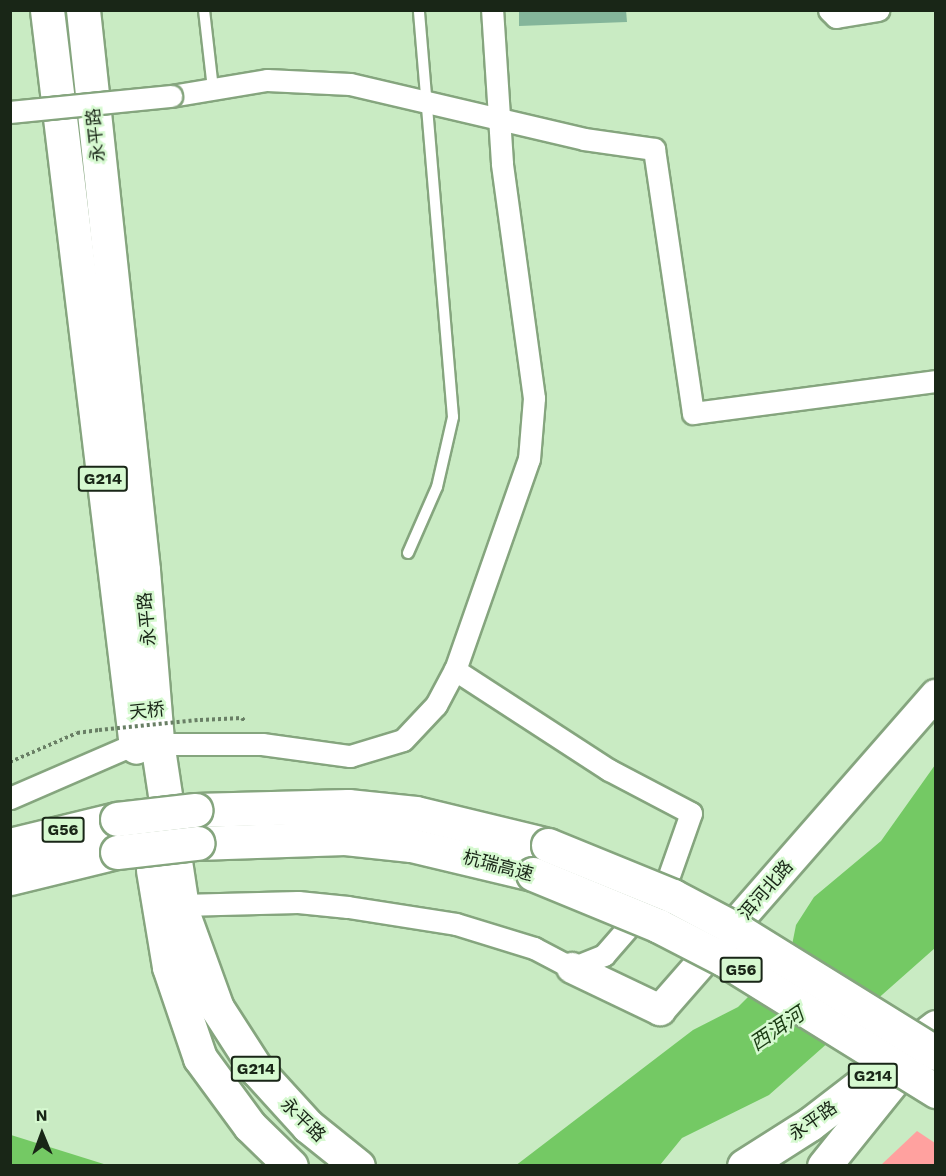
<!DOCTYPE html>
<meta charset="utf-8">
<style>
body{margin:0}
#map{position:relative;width:946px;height:1176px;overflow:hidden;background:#c9ebc3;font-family:"Work Sans","Noto Sans SC",sans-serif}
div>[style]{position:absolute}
.green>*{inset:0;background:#ffa19f}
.water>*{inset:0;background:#74c964}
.building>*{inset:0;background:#84b59a}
.path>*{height:4px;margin-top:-2px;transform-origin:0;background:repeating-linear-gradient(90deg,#697f65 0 3px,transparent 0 6px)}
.roads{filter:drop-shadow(2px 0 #85a57e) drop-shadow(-2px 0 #85a57e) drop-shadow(0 2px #85a57e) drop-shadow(0 -2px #85a57e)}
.lane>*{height:10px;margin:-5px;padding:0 5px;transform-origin:5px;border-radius:5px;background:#fff}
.street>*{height:21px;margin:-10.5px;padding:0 10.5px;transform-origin:10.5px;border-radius:10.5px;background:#fff}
.secondary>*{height:30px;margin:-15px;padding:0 15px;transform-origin:15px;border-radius:15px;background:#fff}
.highway>*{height:33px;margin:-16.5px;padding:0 16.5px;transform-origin:16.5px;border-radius:16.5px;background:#fff}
.path-bridge>*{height:4px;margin-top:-2px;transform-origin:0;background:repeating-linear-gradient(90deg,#697f65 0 3px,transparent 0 6px)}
.bridges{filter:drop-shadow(2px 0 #85a57e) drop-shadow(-2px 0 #85a57e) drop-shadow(0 2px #85a57e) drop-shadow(0 -2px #85a57e)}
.street-bridge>*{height:21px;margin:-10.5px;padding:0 10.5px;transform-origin:10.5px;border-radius:10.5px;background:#fff}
.highway-bridge>*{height:33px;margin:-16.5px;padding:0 16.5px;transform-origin:16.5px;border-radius:16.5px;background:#fff}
span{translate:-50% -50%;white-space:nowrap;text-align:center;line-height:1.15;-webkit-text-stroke:5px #d6f9d0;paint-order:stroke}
.shield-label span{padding:2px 4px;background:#d6f9d0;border:2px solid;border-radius:4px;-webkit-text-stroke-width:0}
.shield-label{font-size:16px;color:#192617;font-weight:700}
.street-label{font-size:18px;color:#192617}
.water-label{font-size:20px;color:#1c3d15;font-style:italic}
.frame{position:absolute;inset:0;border:12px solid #192617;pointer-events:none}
.north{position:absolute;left:12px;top:1104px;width:60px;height:60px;-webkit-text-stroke:4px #d6f9d0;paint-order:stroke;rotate:359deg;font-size:16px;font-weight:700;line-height:24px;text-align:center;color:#192617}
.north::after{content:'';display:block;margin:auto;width:21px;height:27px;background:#192617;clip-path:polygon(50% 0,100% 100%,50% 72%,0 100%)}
</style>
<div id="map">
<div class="green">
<div style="clip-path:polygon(917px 1131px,935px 1143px,935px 1165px,881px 1165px)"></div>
</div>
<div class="water">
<div style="clip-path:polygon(935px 765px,935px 948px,769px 1095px,682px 1138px,660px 1165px,515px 1166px,693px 1030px,738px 1007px,790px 955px,796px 925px,814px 897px,881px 841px)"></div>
<div style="clip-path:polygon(11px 1135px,107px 1165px,11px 1165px)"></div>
</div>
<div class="building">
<div style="clip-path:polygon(519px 10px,626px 10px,627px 22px,519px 26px)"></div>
</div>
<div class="path">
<div style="left:200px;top:720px;width:42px;rotate:-2.7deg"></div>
<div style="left:242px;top:718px;width:5px;rotate:53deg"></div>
<div style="left:10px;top:762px;width:73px;rotate:-23.4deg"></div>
<div style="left:77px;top:733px;width:22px;rotate:-8deg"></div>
</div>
<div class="roads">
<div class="lane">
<div style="left:204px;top:10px;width:80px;rotate:83.5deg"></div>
<div style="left:408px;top:553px;width:72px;rotate:-66.3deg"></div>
<div style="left:437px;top:487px;width:72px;rotate:-77.1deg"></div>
<div style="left:453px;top:417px;width:408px;rotate:-94.8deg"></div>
</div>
<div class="street">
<div style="left:829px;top:10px;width:10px;rotate:45deg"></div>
<div style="left:836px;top:17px;width:43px;rotate:-9.5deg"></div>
<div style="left:171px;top:96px;width:97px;rotate:-9.5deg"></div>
<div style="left:267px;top:80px;width:83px;rotate:2.8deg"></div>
<div style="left:350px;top:84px;width:240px;rotate:13.2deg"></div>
<div style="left:584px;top:139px;width:71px;rotate:8.1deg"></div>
<div style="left:654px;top:149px;width:267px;rotate:81.6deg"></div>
<div style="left:693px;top:413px;width:245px;rotate:-7.5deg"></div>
<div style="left:10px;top:798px;width:136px;rotate:-23.4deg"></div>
<div style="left:135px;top:744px;width:127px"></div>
<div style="left:262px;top:744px;width:89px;rotate:7.8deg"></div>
<div style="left:350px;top:756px;width:55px;rotate:-16.8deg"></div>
<div style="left:403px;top:740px;width:48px;rotate:-46.7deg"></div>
<div style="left:436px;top:705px;width:40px;rotate:-62deg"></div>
<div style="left:455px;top:670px;width:224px;rotate:-70.7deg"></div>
<div style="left:529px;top:459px;width:61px;rotate:-85.3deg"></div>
<div style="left:534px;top:398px;width:237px;rotate:-97.8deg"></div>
<div style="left:502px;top:163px;width:153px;rotate:-93.7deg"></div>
<div style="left:181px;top:905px;width:117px;rotate:-1.5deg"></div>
<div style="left:298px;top:902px;width:50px;rotate:5.7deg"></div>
<div style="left:348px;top:907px;width:109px;rotate:8.9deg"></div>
<div style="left:456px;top:924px;width:82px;rotate:17.1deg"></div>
<div style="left:534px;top:948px;width:43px;rotate:27.8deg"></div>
<div style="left:572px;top:968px;width:35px;rotate:-22deg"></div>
<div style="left:604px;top:955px;width:94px;rotate:-48.9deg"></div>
<div style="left:666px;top:884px;width:75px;rotate:-70.6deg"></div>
<div style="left:691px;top:813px;width:93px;rotate:-152.3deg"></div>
<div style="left:609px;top:770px;width:184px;rotate:-147deg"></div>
</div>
<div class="secondary">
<div style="left:572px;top:968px;width:98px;rotate:25.5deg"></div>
<div style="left:660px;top:1010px;width:419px;rotate:-48.8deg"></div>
</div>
<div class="highway">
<div style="left:47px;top:10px;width:742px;rotate:83.11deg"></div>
<div style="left:83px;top:10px;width:563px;rotate:83.88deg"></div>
<div style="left:143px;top:570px;width:173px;rotate:85.3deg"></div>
<div style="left:157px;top:742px;width:174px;rotate:81.4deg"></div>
<div style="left:183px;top:914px;width:100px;rotate:70.1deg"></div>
<div style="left:217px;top:1008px;width:74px;rotate:57.2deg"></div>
<div style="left:257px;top:1070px;width:76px;rotate:47.7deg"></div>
<div style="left:308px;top:1126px;width:64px;rotate:38.7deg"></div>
<div style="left:195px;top:810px;width:153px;rotate:-1.5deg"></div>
<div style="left:348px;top:806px;width:68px;rotate:5.9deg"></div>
<div style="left:416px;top:813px;width:136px;rotate:13.6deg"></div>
<div style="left:197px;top:843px;width:148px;rotate:-1.9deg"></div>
<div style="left:345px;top:838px;width:66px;rotate:6.1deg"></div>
<div style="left:411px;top:845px;width:125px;rotate:13.4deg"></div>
<div style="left:10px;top:845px;width:110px;rotate:-13.7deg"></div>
<div style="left:153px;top:870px;width:98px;rotate:80.6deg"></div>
<div style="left:169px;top:967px;width:96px;rotate:71.2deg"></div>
<div style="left:200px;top:1058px;width:84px;rotate:53.7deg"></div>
<div style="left:250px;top:1126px;width:57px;rotate:44.3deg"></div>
<div style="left:10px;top:878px;width:110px;rotate:-13.7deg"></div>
<div style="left:744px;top:1166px;width:78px;rotate:-32.5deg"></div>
<div style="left:810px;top:1124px;width:159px;rotate:-37.6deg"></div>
<div style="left:824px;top:1166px;width:124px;rotate:-51.2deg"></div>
</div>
</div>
<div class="path-bridge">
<div style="left:99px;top:730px;width:99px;rotate:-5.8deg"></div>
</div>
<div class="bridges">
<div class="street-bridge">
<div style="left:10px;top:112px;width:162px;rotate:-5.7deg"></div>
</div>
<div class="highway-bridge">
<div style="left:117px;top:819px;width:79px;rotate:-6.6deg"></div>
<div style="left:548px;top:845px;width:135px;rotate:22.2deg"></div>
<div style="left:673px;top:896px;width:75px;rotate:27.9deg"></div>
<div style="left:739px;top:931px;width:232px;rotate:31.8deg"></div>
<div style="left:117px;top:852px;width:81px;rotate:-6.4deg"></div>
<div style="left:533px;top:874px;width:136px;rotate:22.4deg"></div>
<div style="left:659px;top:926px;width:72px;rotate:27.3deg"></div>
<div style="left:723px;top:959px;width:251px;rotate:31.8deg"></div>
</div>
</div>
<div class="shield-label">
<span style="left:103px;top:479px">G214</span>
<span style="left:63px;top:830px">G56</span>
<span style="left:741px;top:970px">G56</span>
<span style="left:256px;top:1069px">G214</span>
<span style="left:873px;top:1076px">G214</span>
</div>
<div class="street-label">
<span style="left:96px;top:135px;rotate:-96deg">永平路</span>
<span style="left:147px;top:619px;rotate:-95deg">永平路</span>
<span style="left:147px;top:711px;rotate:-6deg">天桥</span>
<span style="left:498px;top:866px;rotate:15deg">杭瑞高速</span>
<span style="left:766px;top:890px;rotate:-49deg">洱河北路</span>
<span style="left:303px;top:1120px;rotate:44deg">永平路</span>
<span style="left:813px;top:1121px;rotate:-35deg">永平路</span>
</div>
<div class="water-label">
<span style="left:777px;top:1029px;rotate:-34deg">西洱河</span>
</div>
<div class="frame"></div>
<div class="north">N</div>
</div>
